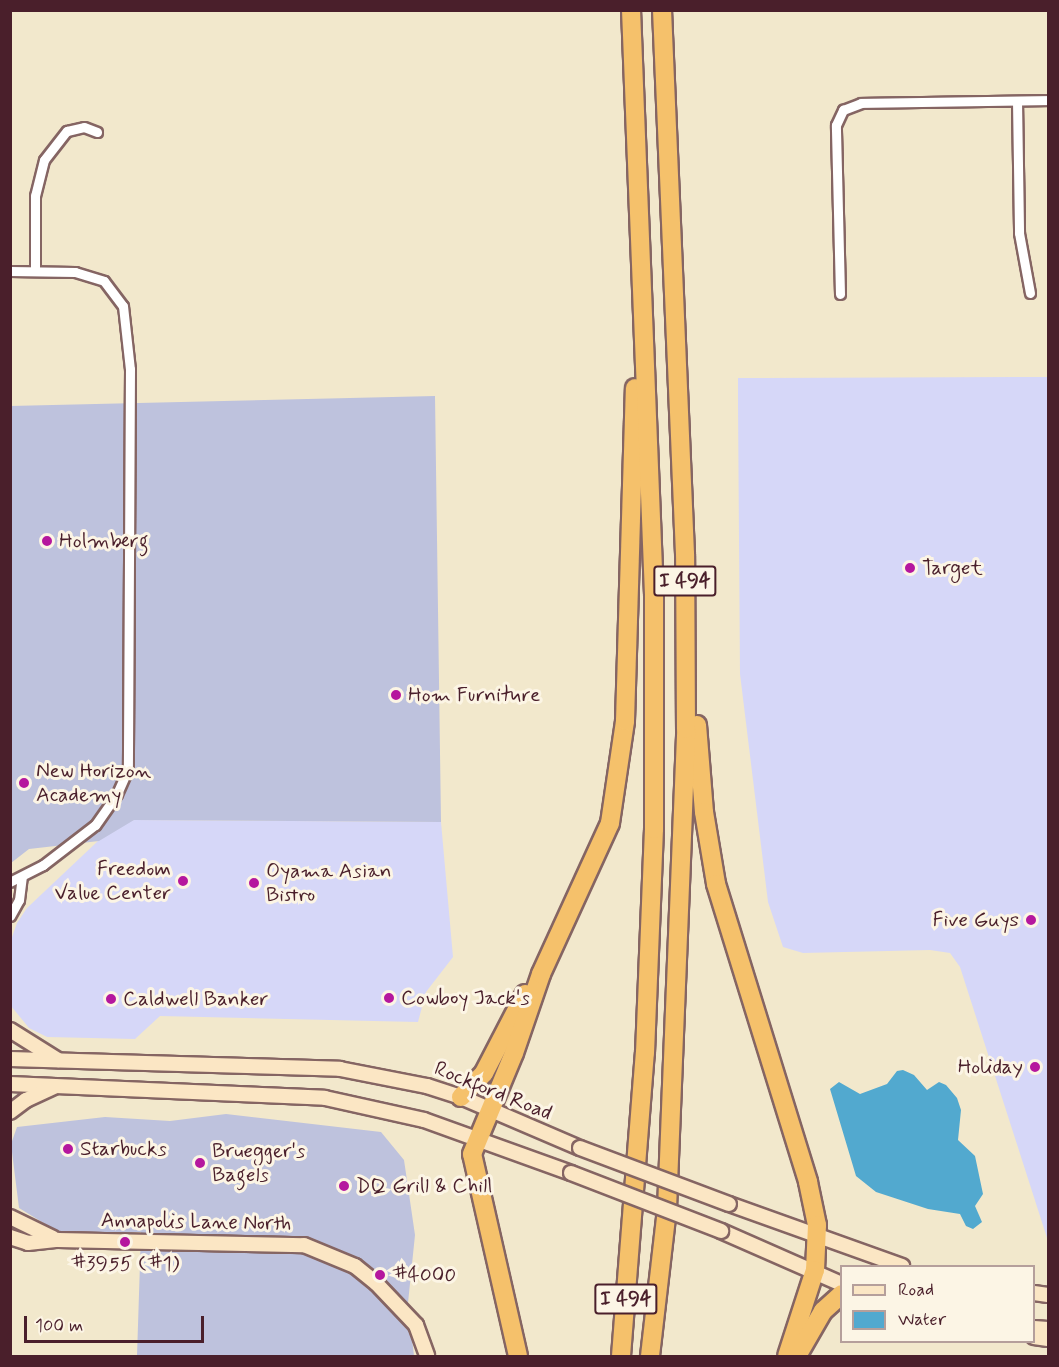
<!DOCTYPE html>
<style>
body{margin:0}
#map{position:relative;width:1059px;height:1367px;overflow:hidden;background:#f2e8cc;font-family:Mynerve,sans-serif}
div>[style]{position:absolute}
.built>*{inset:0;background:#d6d7f8}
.industrial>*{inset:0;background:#bec2dd}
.water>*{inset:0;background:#52a9cf}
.roads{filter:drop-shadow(2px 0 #856563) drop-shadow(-2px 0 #856563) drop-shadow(0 2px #856563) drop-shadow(0 -2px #856563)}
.street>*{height:9px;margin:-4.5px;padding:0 4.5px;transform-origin:4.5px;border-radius:4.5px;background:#fff}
.secondary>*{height:14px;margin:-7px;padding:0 7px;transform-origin:7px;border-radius:7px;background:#fbe6c4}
.highway>*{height:18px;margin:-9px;padding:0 9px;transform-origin:9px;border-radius:9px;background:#f5c16b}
.bridges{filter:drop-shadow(2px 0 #856563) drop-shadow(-2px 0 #856563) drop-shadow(0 2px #856563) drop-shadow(0 -2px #856563)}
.secondary-bridge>*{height:14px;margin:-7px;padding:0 7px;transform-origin:7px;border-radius:7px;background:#fbe6c4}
.dots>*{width:16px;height:16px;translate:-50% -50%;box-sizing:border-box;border:3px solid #fcf5e5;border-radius:50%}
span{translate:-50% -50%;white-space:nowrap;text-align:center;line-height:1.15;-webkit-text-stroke:6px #fcf5e5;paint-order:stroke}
.shield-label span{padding:2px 4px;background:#fcf5e5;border:2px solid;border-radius:4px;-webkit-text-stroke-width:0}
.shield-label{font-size:20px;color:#4a1f2b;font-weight:700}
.poi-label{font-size:21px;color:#4a1f2b}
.left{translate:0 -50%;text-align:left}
.right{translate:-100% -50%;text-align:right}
.street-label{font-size:21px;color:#4a1f2b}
.frame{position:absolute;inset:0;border:12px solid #4a1f2b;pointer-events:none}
.legend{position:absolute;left:840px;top:1265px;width:195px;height:78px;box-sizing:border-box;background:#fcf5e5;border:2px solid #b59f9b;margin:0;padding:8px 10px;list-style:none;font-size:18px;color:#4a1f2b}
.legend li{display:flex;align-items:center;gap:12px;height:30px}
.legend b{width:30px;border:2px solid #b59f9b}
.scale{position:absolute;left:24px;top:1316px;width:180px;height:27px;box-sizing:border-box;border:3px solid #4a1f2b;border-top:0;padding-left:8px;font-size:18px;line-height:21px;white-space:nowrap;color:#4a1f2b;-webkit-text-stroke:4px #fcf5e5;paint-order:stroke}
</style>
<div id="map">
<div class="built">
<div style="clip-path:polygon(1048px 377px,1048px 1241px,960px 967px,950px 953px,930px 950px,803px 953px,783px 947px,768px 902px,740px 674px,738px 404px,738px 378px)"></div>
<div style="clip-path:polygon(134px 820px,441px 822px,453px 957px,426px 992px,418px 1022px,160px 1016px,135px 1039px,47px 1037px,29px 1028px,11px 1006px,11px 940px,17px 923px,27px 908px,116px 824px)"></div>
</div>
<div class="industrial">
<div style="clip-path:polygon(435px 396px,441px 822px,134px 820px,99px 841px,29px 849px,11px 863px,10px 406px)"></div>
<div style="clip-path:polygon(226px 1114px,381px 1132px,404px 1160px,415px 1235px,408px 1303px,414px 1356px,137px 1356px,141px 1232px,60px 1233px,19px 1208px,11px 1144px,17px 1127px,105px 1117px,170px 1121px)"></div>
</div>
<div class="water">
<div style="clip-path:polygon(903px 1070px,914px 1075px,927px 1090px,939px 1082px,946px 1085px,957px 1098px,961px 1110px,958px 1140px,975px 1156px,983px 1194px,975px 1206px,982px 1222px,973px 1229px,966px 1226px,960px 1214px,928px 1209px,876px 1192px,856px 1176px,830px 1089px,839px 1082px,860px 1094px,887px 1084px,897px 1071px)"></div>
</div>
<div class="roads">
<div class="street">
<div style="left:1017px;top:101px;width:132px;rotate:89.1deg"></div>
<div style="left:1019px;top:233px;width:61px;rotate:79.6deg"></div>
<div style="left:10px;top:271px;width:65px;rotate:0.9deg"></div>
<div style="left:75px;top:272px;width:30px;rotate:17deg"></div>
<div style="left:104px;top:281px;width:31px;rotate:53deg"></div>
<div style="left:123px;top:306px;width:63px;rotate:83.7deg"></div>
<div style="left:130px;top:369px;width:400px;rotate:90.3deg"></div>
<div style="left:128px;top:769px;width:27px;rotate:114deg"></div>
<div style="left:117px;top:794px;width:38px;rotate:125deg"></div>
<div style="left:95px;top:825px;width:66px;rotate:142.4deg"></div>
<div style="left:43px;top:865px;width:37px;rotate:153deg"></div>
<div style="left:35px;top:271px;width:75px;rotate:-90deg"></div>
<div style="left:35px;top:196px;width:37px;rotate:-76deg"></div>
<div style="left:44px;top:160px;width:37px;rotate:-52deg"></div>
<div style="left:67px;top:131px;width:17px;rotate:-13deg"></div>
<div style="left:84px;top:127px;width:14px;rotate:21deg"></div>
<div style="left:840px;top:294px;width:169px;rotate:-91.4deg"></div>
<div style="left:836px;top:125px;width:17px;rotate:-65deg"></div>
<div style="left:843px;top:110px;width:19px;rotate:-21deg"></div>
<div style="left:861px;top:103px;width:187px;rotate:-0.9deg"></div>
<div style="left:10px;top:916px;width:18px;rotate:-61deg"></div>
<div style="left:19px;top:900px;width:23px;rotate:-83deg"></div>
</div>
<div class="secondary">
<div style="left:10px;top:1030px;width:57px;rotate:32deg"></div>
<div style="left:10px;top:1059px;width:330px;rotate:1.7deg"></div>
<div style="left:340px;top:1069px;width:89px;rotate:11.1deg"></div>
<div style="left:427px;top:1086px;width:36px;rotate:18deg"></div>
<div style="left:461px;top:1097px;width:129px;rotate:23.2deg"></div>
<div style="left:10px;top:1084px;width:315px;rotate:2.5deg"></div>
<div style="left:325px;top:1098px;width:101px;rotate:12.5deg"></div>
<div style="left:424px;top:1120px;width:156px;rotate:19.8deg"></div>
<div style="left:10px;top:1112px;width:20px;rotate:-37deg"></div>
<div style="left:26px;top:1100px;width:31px;rotate:-25deg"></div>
<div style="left:729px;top:1204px;width:184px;rotate:19.7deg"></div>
<div style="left:10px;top:1217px;width:48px;rotate:26deg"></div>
<div style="left:721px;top:1231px;width:132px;rotate:23.7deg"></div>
<div style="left:10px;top:1237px;width:19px;rotate:18deg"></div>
<div style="left:28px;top:1243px;width:30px;rotate:-6deg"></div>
<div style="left:58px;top:1240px;width:246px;rotate:1.2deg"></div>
<div style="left:304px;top:1245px;width:55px;rotate:22.4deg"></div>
<div style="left:355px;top:1266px;width:27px;rotate:39deg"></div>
<div style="left:376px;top:1283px;width:58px;rotate:46.4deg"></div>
<div style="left:416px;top:1325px;width:33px;rotate:70deg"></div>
<div style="left:1034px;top:1293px;width:14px;rotate:8deg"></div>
<div style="left:1034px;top:1328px;width:14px;rotate:4deg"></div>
<div style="left:1034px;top:1337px;width:14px;rotate:8deg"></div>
</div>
<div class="highway">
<div style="left:697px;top:725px;width:87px;rotate:85.4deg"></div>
<div style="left:704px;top:812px;width:73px;rotate:80.5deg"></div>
<div style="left:716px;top:884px;width:312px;rotate:72.8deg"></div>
<div style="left:808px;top:1182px;width:44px;rotate:78.2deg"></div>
<div style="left:817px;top:1225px;width:45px;rotate:92.5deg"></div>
<div style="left:815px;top:1270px;width:90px;rotate:108deg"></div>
<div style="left:461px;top:1097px;width:33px;rotate:-46deg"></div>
<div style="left:484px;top:1073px;width:89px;rotate:-62.6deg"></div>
<div style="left:518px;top:1356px;width:207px;rotate:-102.8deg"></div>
<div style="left:472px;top:1154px;width:109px;rotate:-67.4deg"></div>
<div style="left:514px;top:1053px;width:83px;rotate:-71.1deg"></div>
<div style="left:541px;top:974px;width:166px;rotate:-65.4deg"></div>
<div style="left:610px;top:823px;width:103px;rotate:-81.6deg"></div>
<div style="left:625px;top:721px;width:333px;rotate:-88.3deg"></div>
<div style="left:621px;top:1356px;width:304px;rotate:-85.5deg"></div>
<div style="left:645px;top:1053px;width:224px;rotate:-87.7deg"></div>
<div style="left:654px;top:829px;width:234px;rotate:-90deg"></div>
<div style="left:654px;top:595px;width:585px;rotate:-92.25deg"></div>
<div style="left:650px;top:1356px;width:148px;rotate:-83.4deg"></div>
<div style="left:667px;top:1209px;width:480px;rotate:-87.7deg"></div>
<div style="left:686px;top:729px;width:175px;rotate:-90.3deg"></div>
<div style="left:685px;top:554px;width:544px;rotate:-92.42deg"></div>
<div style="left:797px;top:1356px;width:52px;rotate:-60deg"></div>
<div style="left:823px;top:1311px;width:25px;rotate:-42deg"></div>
</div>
</div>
<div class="bridges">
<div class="secondary-bridge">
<div style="left:580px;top:1148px;width:159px;rotate:20.6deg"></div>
<div style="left:571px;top:1173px;width:161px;rotate:21.1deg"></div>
</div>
</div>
<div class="dots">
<div style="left:47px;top:541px;background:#b5179e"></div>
<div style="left:910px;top:568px;background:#b5179e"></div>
<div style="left:396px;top:695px;background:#b5179e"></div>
<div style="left:24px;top:783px;background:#b5179e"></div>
<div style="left:183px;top:881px;background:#b5179e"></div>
<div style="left:254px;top:883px;background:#b5179e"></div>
<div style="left:1031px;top:920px;background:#b5179e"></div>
<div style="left:389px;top:998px;background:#b5179e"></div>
<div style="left:111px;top:999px;background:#b5179e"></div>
<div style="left:1035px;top:1067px;background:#b5179e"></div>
<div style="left:68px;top:1149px;background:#b5179e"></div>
<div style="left:200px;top:1163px;background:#b5179e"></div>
<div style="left:344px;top:1186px;background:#b5179e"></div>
<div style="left:125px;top:1242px;background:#b5179e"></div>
<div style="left:380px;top:1275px;background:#b5179e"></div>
</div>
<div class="shield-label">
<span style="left:685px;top:581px">I 494</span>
<span style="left:626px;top:1299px">I 494</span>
</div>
<div class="poi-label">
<span class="left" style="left:59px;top:541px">Holmberg</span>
<span class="left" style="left:922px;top:568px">Target</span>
<span class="left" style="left:408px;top:695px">Hom Furniture</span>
<span class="left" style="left:36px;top:783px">New Horizon<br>Academy</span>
<span class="right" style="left:171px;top:881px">Freedom<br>Value Center</span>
<span class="left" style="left:266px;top:883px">Oyama Asian<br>Bistro</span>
<span class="right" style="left:1019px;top:920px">Five Guys</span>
<span class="left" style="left:401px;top:998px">Cowboy Jack's</span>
<span class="left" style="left:123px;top:999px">Caldwell Banker</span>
<span class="right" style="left:1023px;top:1067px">Holiday</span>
<span class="left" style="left:80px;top:1149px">Starbucks</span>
<span class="left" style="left:212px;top:1163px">Bruegger's<br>Bagels</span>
<span class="left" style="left:356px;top:1186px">DQ Grill &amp; Chill</span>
<span style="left:125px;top:1264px">#3955 (#1)</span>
<span class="left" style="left:392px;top:1275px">#4000</span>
</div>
<div class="street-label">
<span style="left:493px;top:1091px;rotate:22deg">Rockford Road</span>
<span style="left:196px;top:1222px;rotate:1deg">Annapolis Lane North</span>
</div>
<div class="frame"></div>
<ul class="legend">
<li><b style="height:8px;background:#fbe6c4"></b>Road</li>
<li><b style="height:16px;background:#52a9cf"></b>Water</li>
</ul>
<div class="scale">100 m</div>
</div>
